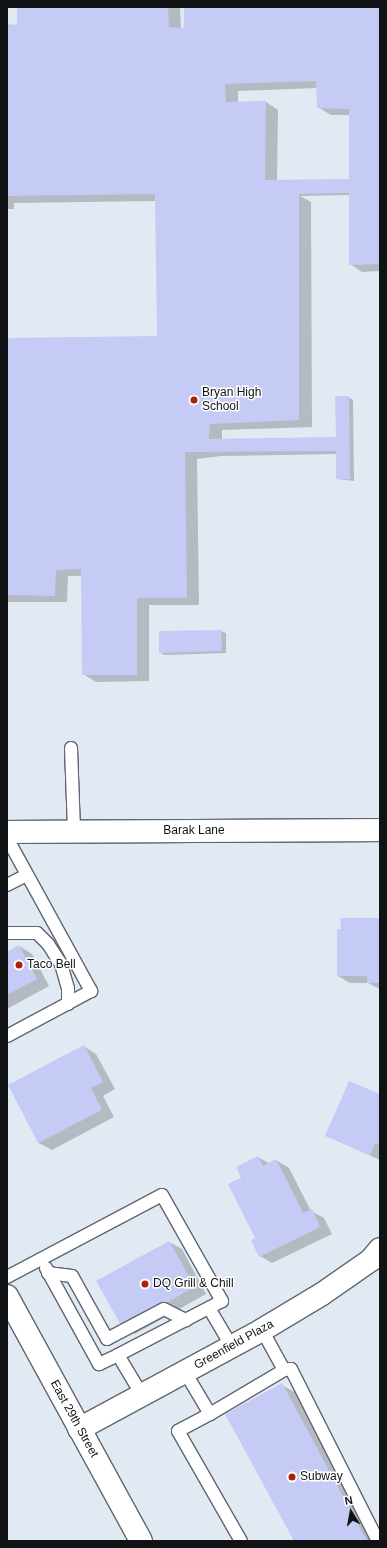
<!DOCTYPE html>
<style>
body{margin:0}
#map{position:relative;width:387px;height:1548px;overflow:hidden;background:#e1e9f3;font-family:Arial,sans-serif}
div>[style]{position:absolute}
.shadow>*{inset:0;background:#0003}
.building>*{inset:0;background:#c6cbf5}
.roads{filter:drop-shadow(1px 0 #5f666f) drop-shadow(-1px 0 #5f666f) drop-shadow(0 1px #5f666f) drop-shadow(0 -1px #5f666f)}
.lane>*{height:12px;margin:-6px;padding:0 6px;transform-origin:6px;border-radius:6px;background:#fff}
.street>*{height:22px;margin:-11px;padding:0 11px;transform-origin:11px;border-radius:11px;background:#fff}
.secondary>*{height:22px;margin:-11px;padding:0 11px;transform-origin:11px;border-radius:11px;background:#fff}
.dots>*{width:11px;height:11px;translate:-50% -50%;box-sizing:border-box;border:2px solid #fff;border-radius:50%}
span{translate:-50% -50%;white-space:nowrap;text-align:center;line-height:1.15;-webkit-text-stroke:3px #fff;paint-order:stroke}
.poi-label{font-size:12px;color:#101316}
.left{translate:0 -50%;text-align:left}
.street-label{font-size:12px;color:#101316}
.frame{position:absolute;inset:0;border:8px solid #101316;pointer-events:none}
.north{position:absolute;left:331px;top:1492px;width:40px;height:40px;-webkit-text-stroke:3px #fff;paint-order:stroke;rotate:349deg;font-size:11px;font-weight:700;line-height:16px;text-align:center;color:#101316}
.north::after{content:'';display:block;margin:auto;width:14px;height:18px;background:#101316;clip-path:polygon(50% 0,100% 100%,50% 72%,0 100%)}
</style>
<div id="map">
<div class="shadow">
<div style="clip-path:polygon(evenodd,18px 7px,180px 7px,181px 29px,185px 29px,185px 7px,380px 7px,380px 271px,362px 272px,350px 264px,350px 195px,300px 196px,311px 202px,312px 427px,222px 430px,222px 440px,337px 438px,348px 397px,353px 400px,354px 481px,337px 479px,337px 454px,221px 456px,197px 459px,199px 605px,149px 605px,149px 681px,96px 682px,83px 674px,82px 576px,68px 576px,67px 602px,7px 602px,7px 339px,158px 337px,156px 201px,14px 203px,14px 209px,7px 209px,7px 25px,18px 26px,18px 7px,317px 88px,318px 107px,331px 115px,350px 115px,350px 180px,277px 181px,278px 110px,266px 102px,238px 103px,238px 91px,317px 88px)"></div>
<div style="clip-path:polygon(221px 631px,226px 633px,226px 653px,164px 655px,160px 652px,160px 632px)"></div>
<div style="clip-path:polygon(380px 919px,380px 989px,368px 983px,350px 983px,338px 976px)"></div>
<div style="clip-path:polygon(19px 946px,32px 954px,49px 986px,7px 1009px,7px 953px)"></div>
<div style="clip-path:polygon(83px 1046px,96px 1054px,115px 1089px,103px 1096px,114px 1117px,52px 1150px,39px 1143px,9px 1085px)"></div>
<div style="clip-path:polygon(380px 1096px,380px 1160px,327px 1136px)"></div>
<div style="clip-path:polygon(258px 1157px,270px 1164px,276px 1160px,289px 1168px,311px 1211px,324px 1218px,332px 1234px,272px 1263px,260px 1256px,242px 1178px)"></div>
<div style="clip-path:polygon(169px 1242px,182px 1249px,206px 1294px,135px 1334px,122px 1326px)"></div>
<div style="clip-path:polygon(282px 1385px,296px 1393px,376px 1541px,295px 1541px)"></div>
</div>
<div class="building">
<div style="clip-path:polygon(evenodd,17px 7px,168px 7px,169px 27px,184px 28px,184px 7px,380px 7px,380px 264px,349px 265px,349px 193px,299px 194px,299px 420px,210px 424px,209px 439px,336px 437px,335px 396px,349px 396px,350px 479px,336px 479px,336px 451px,185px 452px,187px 598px,137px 598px,137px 675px,82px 675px,81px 569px,56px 570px,55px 596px,7px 595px,7px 338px,157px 336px,155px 194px,7px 196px,7px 24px,17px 25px,17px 7px,316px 81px,317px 108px,349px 109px,349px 179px,265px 180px,266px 101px,226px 102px,225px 84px,316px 81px)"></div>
<div style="clip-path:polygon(221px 630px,222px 651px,159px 653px,159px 631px)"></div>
<div style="clip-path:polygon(340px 918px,380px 918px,380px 983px,367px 983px,367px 976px,337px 976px,337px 929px,341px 929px)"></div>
<div style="clip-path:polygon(19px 945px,37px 979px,7px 995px,7px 952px)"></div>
<div style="clip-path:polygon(84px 1045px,103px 1082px,91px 1088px,102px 1110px,38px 1143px,8px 1085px)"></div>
<div style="clip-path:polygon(349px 1081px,380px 1094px,380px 1144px,375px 1143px,370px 1155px,325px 1136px)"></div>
<div style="clip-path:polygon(258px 1156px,263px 1166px,276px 1159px,303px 1213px,312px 1209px,320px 1227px,259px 1257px,251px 1240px,255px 1238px,228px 1184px,241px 1178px,236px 1167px)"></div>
<div style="clip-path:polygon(169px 1241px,195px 1287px,122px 1327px,96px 1281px)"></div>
<div style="clip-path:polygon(282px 1383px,367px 1541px,294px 1541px,225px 1414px)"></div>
</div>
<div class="roads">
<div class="lane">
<div style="left:71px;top:748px;width:83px;rotate:87.9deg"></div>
<div style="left:7px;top:838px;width:175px;rotate:61.2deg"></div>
<div style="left:91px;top:991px;width:95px;rotate:151.8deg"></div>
<div style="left:7px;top:885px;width:22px;rotate:-27deg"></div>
<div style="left:7px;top:933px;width:30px"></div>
<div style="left:37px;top:933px;width:16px;rotate:45deg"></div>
<div style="left:48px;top:944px;width:24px;rotate:57deg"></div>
<div style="left:61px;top:964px;width:25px;rotate:74deg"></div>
<div style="left:68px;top:988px;width:16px;rotate:90deg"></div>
<div style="left:46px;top:1268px;width:110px;rotate:61.1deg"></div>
<div style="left:99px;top:1364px;width:21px;rotate:-25deg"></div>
<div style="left:48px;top:1273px;width:24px;rotate:7deg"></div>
<div style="left:72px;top:1276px;width:72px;rotate:60.9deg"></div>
<div style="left:107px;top:1339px;width:64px;rotate:-27.8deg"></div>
<div style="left:164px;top:1309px;width:25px;rotate:27deg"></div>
<div style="left:7px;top:1277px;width:175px;rotate:-27.9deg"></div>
<div style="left:162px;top:1195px;width:122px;rotate:60.5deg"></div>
<div style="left:222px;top:1301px;width:117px;rotate:152.6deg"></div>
<div style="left:118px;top:1355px;width:47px;rotate:59deg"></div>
<div style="left:209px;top:1308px;width:45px;rotate:59.5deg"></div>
<div style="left:284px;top:1370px;width:7px;rotate:-8deg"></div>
<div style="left:291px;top:1369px;width:193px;rotate:63.2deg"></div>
<div style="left:185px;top:1372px;width:49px;rotate:59.2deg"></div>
<div style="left:210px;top:1414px;width:36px;rotate:152deg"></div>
<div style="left:178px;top:1431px;width:127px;rotate:60.2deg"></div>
<div style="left:210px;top:1414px;width:86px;rotate:-30.7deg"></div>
<div style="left:284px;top:1370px;width:46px;rotate:-118.8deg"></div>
</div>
<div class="street">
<div style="left:79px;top:1429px;width:208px;rotate:-28.4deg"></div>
<div style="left:262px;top:1330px;width:70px;rotate:-31deg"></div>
<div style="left:322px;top:1294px;width:60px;rotate:-34.8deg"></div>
<div style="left:371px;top:1260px;width:14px;rotate:-51deg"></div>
</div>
<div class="secondary">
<div style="left:7px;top:832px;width:373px;rotate:-0.3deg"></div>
<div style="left:7px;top:1296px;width:279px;rotate:61.3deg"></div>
</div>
</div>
<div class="dots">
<div style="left:194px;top:400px;background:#ad1f08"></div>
<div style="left:19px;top:965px;background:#ad1f08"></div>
<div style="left:145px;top:1284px;background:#ad1f08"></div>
<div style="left:292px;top:1477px;background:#ad1f08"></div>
</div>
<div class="poi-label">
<span class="left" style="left:202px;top:400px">Bryan High<br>School</span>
<span class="left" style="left:27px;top:965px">Taco Bell</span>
<span class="left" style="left:153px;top:1284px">DQ Grill &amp; Chill</span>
<span class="left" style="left:300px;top:1477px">Subway</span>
</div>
<div class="street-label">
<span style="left:194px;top:831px">Barak Lane</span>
<span style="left:234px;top:1345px;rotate:-29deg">Greenfield Plaza</span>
<span style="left:74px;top:1419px;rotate:61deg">East 29th Street</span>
</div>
<div class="frame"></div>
<div class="north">N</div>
</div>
